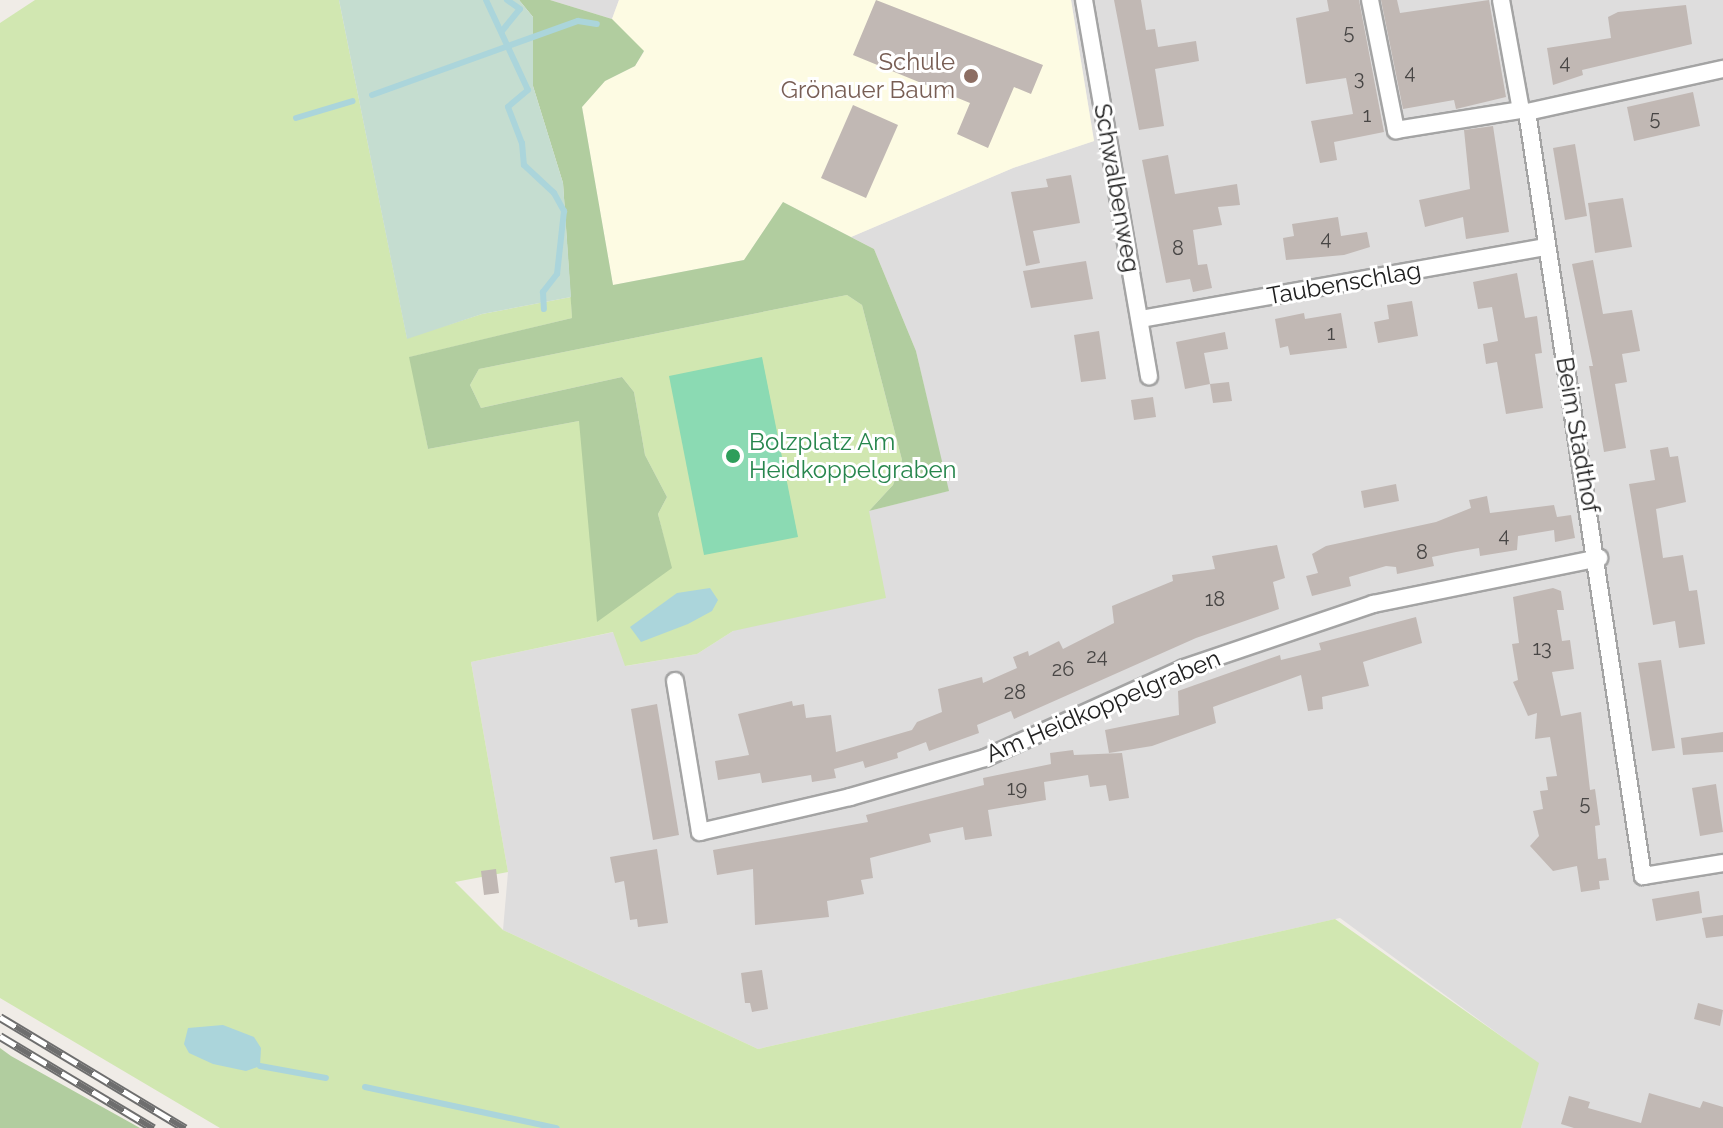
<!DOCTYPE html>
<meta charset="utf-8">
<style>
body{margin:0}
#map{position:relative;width:1723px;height:1128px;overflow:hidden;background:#f0ece7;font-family:Raleway,sans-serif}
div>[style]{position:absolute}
.residential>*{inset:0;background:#dedddd}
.education>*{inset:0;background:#fdfbe3}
.grass>*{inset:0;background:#d1e7b1}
.forest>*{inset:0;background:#b1cd9f}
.wetland>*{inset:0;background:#c5ddd0}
.pitch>*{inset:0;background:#8bdab3}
.water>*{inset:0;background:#abd5db}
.stream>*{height:6px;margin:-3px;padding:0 3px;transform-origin:3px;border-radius:3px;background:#abd5db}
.building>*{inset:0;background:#c1b8b4}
.roads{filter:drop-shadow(2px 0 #a4a4a4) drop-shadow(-2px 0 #a4a4a4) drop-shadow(0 2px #a4a4a4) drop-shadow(0 -2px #a4a4a4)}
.street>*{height:16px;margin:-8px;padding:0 8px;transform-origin:8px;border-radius:8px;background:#fff}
.rail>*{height:9px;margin-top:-4.5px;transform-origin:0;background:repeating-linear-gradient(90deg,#fff 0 18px,#6e6e6e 0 36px);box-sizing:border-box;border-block:2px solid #6e6e6e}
.dots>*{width:22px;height:22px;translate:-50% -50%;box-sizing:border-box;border:4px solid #fff;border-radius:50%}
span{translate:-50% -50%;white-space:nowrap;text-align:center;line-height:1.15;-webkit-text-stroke:6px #fff;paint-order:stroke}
.number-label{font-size:20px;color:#484645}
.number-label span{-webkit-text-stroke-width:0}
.education-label{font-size:24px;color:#785e54}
.right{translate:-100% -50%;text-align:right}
.street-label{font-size:24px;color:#202020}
.leisure-label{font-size:24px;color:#27864d}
.left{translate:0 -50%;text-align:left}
</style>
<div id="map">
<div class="residential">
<div style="clip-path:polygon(550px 0,619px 0,612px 19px)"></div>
<div style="clip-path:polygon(1071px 0,1723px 0,1723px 1128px,1521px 1128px,1538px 1063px,1340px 918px,758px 1049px,503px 930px,508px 872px,471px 662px,614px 632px,626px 666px,697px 654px,733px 631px,869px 511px,948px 491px,916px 351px,874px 249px,851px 237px,1013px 168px,1094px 141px)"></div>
</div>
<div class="education">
<div style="clip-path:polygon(619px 0,1071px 0,1094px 141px,1013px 168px,851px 237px,783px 202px,744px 260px,613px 285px,582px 107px,605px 81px,635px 66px,644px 52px,612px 19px)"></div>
</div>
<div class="grass">
<div style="clip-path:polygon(35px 0,339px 0,407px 338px,482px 314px,571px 297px,572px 318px,410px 357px,428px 449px,579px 421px,671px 568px,658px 514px,667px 497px,645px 455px,634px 392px,622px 377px,481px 408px,470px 385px,479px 369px,847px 295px,862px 305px,902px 460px,893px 485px,869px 511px,886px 598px,733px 631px,697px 654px,625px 666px,613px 632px,471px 662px,508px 872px,455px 882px,503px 930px,758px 1049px,1335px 919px,1539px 1063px,1521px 1128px,220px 1128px,0 998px,0 23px)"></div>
</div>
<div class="forest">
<div style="clip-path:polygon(519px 0,550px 0,612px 19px,644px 51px,635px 66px,605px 81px,582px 107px,613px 285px,744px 260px,783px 202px,874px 249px,916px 351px,949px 491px,869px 511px,893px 485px,902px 460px,862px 305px,847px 295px,479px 369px,470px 385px,481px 408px,622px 377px,634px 392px,645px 455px,667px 497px,658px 514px,672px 568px,597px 622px,579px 421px,428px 449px,409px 357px,572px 318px,563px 183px,533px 86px,533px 17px)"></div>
<div style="clip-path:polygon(0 1048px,11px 1056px,140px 1128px,0 1128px)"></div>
</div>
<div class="wetland">
<div style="clip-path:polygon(339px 0,519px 0,533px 17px,533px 86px,563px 183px,571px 297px,482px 314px,407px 339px)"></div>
</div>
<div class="pitch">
<div style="clip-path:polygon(762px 357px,798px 537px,704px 555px,669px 376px)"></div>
</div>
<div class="water">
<div style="clip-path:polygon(710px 588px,718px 600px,712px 611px,688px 624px,641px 642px,630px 627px,677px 593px)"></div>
<div style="clip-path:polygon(223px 1025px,254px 1037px,261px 1048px,260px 1066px,246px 1071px,213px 1064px,189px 1053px,184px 1044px,188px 1028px)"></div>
</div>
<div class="stream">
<div style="left:486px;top:0;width:99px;rotate:65deg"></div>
<div style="left:528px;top:90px;width:26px;rotate:140deg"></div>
<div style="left:508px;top:107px;width:39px;rotate:69deg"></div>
<div style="left:522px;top:143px;width:22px;rotate:85deg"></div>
<div style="left:524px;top:165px;width:41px;rotate:43deg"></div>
<div style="left:554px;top:193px;width:21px;rotate:61deg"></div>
<div style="left:564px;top:211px;width:63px;rotate:96.3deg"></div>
<div style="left:557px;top:274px;width:23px;rotate:128deg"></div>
<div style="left:543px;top:292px;width:17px;rotate:87deg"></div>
<div style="left:502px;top:31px;width:28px;rotate:-51deg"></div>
<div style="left:520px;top:9px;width:16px;rotate:-145deg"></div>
<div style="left:372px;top:95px;width:219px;rotate:-19.8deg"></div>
<div style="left:578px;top:21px;width:19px;rotate:9deg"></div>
<div style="left:296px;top:118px;width:59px;rotate:-16.6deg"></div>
<div style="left:260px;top:1066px;width:67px;rotate:10.3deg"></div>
<div style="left:365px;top:1087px;width:196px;rotate:12.1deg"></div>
</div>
<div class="building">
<div style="clip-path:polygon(876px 0,1043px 65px,1031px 94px,1014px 87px,988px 148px,957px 134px,970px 103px,853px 55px)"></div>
<div style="clip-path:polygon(1114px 0,1141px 0,1146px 30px,1155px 29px,1158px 47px,1196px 41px,1199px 61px,1155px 69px,1164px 126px,1139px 130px)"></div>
<div style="clip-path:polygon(1327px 0,1359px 0,1384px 132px,1334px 142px,1337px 160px,1320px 163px,1311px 121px,1353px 114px,1346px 78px,1306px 84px,1296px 18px,1329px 11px)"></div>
<div style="clip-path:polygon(1381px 0,1397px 0,1400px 13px,1489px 0,1506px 97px,1456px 109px,1454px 100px,1403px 109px)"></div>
<div style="clip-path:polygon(1686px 5px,1692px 44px,1582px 70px,1583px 75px,1553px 85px,1547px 48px,1611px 38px,1608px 17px,1618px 12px)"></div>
<div style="clip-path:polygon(1693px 92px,1700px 126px,1634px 141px,1627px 107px)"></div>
<div style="clip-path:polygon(853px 105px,898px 125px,866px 198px,821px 178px)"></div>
<div style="clip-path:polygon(1493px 126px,1509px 232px,1466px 239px,1463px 217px,1425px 227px,1419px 200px,1470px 189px,1464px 130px)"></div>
<div style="clip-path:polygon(1575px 144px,1587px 216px,1565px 220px,1553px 148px)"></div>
<div style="clip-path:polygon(1168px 155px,1175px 194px,1237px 184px,1240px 205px,1218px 207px,1222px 225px,1193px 230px,1198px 265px,1207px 264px,1212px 288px,1193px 292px,1190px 279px,1166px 283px,1142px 160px)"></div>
<div style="clip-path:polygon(1071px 175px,1080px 223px,1033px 231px,1040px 263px,1026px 266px,1011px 192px,1048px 187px,1046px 179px)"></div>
<div style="clip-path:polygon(1623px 198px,1632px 247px,1595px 253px,1588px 203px)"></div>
<div style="clip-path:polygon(1338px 217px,1341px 236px,1367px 232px,1370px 247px,1344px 255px,1286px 260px,1283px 238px,1294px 236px,1292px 224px)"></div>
<div style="clip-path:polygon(1593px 260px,1603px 314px,1632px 310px,1640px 351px,1622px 354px,1627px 382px,1615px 384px,1626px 448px,1604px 452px,1589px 366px,1593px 366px,1572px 264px)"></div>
<div style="clip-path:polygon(1086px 261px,1093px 299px,1031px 308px,1023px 271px)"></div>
<div style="clip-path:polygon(1517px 273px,1525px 318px,1537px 316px,1542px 353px,1535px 354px,1543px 408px,1506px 414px,1497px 362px,1486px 364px,1483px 344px,1498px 341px,1492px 307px,1478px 309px,1473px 282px)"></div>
<div style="clip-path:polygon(1412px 301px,1418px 336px,1378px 343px,1374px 322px,1389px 319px,1387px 305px)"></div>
<div style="clip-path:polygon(1304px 313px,1305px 319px,1341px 313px,1347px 348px,1290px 355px,1288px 346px,1280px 348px,1275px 319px)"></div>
<div style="clip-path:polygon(1099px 331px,1106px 379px,1081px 382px,1074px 335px)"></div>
<div style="clip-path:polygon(1225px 332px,1228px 349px,1204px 353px,1210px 384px,1229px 382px,1232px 401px,1213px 403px,1210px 384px,1185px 389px,1176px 342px)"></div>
<div style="clip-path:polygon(1153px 397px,1156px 417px,1134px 420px,1131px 400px)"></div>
<div style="clip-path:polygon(1668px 447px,1670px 457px,1678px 456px,1686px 502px,1656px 509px,1663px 558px,1683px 555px,1689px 591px,1697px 590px,1705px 644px,1679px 648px,1675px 621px,1653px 625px,1629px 484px,1655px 480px,1650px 450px)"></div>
<div style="clip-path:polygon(1396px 484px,1399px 501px,1364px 508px,1361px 491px)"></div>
<div style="clip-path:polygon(1487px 496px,1490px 513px,1554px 505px,1557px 517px,1571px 515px,1575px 538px,1555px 542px,1554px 530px,1518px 536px,1517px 550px,1480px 556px,1479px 548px,1456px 552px,1432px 557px,1434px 566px,1397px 574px,1396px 567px,1386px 566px,1349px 577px,1351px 586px,1312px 596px,1306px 576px,1318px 573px,1312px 554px,1326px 546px,1436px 522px,1471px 508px,1469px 500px)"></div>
<div style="clip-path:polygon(1277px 545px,1285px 578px,1273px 582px,1279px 609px,1196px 638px,1014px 719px,1011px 711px,977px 725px,979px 733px,929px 751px,926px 742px,897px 753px,898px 758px,865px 768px,863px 761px,834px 769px,836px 778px,812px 782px,811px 775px,762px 783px,760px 773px,718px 780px,715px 761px,749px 755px,738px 714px,792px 701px,793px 706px,804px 704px,806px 718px,831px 715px,836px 752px,912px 730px,917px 722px,942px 712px,938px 689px,982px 677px,983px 683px,1017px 668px,1013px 657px,1028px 651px,1029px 656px,1059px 641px,1063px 649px,1114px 623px,1112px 606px,1173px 581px,1172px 575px,1215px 569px,1212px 556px)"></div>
<div style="clip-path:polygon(1553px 588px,1561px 591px,1564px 610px,1557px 610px,1562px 641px,1570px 640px,1574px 669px,1552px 672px,1554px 682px,1561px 716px,1581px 712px,1590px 790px,1595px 789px,1600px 825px,1595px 826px,1598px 859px,1606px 858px,1609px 880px,1599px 881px,1600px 889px,1581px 892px,1577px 866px,1553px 871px,1530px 846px,1539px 836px,1533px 811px,1543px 809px,1540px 791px,1548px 790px,1546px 777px,1557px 776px,1550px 737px,1535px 739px,1537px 713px,1528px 716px,1513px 682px,1518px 680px,1512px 644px,1519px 643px,1513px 597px)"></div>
<div style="clip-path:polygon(1416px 617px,1422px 643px,1363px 662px,1369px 686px,1322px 697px,1323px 709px,1308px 711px,1301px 675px,1213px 707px,1216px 723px,1152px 746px,1109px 753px,1105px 730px,1179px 715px,1178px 691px,1280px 655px,1281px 660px,1321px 650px,1319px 643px)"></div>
<div style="clip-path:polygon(1661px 660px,1675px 748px,1652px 751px,1638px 663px)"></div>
<div style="clip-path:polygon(657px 704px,679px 835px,653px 840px,631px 709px)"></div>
<div style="clip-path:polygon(1723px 732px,1723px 752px,1683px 755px,1681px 738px)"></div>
<div style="clip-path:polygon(1073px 750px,1074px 755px,1122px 753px,1129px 798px,1109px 801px,1106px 785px,1090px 787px,1088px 775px,1044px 782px,1046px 800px,988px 810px,992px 836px,965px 840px,963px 827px,929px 834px,931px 842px,870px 858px,873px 878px,861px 880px,864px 894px,827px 901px,829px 917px,755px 925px,753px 869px,717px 875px,713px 850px,868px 822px,866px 815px,984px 785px,983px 778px,1051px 764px,1050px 753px)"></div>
<div style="clip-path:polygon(1716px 784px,1723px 832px,1700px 836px,1692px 788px)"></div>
<div style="clip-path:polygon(657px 849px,668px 923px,638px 927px,637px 919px,630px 920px,624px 881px,615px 883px,610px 857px)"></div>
<div style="clip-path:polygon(496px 869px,499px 893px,484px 895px,481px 871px)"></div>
<div style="clip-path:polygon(1699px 891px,1702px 913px,1656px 921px,1652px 899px)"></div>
<div style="clip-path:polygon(1723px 915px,1723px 936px,1706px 938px,1702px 918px)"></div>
<div style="clip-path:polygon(762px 970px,768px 1009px,752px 1012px,750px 1003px,745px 1003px,741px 973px)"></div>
<div style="clip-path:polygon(1698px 1003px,1723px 1010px,1720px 1026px,1694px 1019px)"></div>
<div style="clip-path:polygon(1649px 1093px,1700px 1108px,1703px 1101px,1723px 1107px,1723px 1128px,1574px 1128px,1561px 1124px,1569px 1096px,1590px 1102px,1588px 1108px,1641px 1123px)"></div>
</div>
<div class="roads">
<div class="street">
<div style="left:1084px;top:0;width:382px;rotate:80.2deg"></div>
<div style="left:1370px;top:0;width:133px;rotate:78.7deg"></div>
<div style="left:1396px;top:130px;width:127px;rotate:-9.1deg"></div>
<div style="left:1501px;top:0;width:112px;rotate:79.7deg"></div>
<div style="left:1521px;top:110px;width:6px;rotate:18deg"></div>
<div style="left:1527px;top:112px;width:773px;rotate:81.37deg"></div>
<div style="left:1643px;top:876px;width:81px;rotate:-9.2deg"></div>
<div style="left:1527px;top:112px;width:201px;rotate:-12.4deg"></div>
<div style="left:1141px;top:319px;width:412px;rotate:-10.1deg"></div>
<div style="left:675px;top:681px;width:153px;rotate:80.6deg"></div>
<div style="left:700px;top:832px;width:154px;rotate:-13.1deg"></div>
<div style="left:850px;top:797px;width:141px;rotate:-16.1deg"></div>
<div style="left:985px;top:758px;width:218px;rotate:-24.3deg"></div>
<div style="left:1184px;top:668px;width:200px;rotate:-18.7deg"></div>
<div style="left:1373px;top:604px;width:231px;rotate:-11.5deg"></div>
</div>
</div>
<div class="rail">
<div style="left:0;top:1017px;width:216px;rotate:31deg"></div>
<div style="left:0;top:1036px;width:179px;rotate:31deg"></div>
</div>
<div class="dots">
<div style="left:971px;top:76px;background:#8d6e63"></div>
<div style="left:733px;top:456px;background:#2e9e5b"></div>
</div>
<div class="number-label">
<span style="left:1349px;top:32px">5</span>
<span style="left:1565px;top:62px">4</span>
<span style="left:1410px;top:72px">4</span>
<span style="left:1359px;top:78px">3</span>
<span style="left:1367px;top:115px">1</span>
<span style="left:1655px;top:118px">5</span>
<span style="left:1326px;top:238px">4</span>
<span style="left:1178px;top:248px">8</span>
<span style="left:1331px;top:333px">1</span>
<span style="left:1504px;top:535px">4</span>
<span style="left:1422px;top:552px">8</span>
<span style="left:1215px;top:599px">18</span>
<span style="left:1542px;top:648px">13</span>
<span style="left:1097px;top:656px">24</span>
<span style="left:1063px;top:669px">26</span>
<span style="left:1015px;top:692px">28</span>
<span style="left:1017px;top:788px">19</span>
<span style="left:1585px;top:803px">5</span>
</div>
<div class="education-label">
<span class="right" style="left:955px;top:76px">Schule<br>Grönauer Baum</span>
</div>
<div class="street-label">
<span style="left:1117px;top:188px;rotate:80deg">Schwalbenweg</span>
<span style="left:1344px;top:283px;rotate:-10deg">Taubenschlag</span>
<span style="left:1578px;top:435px;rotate:80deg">Beim Stadthof</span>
<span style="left:1103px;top:706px;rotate:-23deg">Am Heidkoppelgraben</span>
</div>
<div class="leisure-label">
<span class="left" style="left:749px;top:456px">Bolzplatz Am<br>Heidkoppelgraben</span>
</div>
</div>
